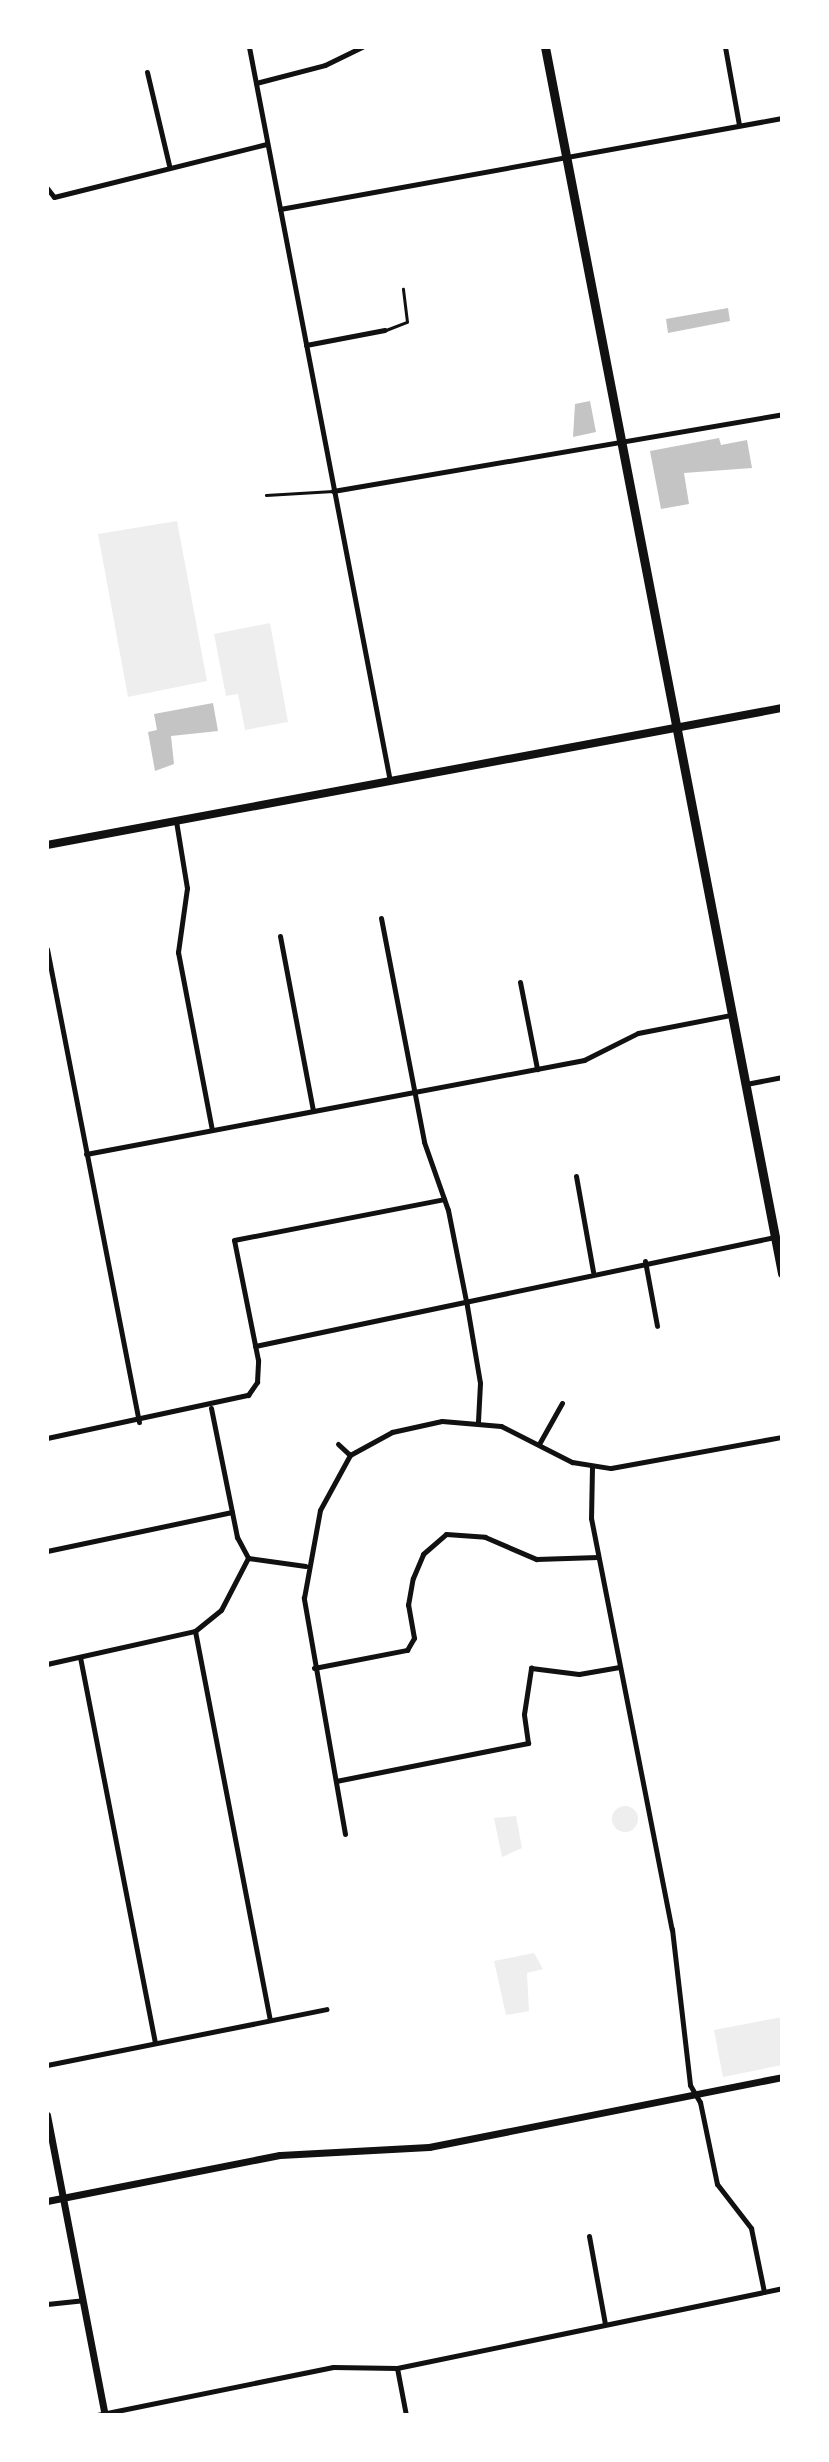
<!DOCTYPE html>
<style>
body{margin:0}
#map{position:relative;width:829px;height:2462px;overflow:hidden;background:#fff;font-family:"Work Sans",sans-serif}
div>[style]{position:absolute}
.green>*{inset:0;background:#eee}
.round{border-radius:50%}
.building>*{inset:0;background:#c4c4c4}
.service>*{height:2.5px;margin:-1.25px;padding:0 1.25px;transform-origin:1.25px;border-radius:1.25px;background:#111}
.minor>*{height:5px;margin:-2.5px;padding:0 2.5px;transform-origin:2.5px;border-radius:2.5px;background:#111}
.tertiary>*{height:7px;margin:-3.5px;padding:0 3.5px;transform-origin:3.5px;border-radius:3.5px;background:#111}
.secondary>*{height:8px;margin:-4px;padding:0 4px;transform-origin:4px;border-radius:4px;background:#111}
.primary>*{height:9px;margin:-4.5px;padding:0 4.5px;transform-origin:4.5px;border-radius:4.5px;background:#111}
span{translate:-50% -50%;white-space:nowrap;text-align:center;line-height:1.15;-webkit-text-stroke:7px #fff;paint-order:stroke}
.frame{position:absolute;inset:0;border:49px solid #fff;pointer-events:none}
</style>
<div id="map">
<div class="green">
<div style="clip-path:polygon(177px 521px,207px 681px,128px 697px,98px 534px)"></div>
<div style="clip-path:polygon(270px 623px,288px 722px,245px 730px,238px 694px,226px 696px,214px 634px)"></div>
<div class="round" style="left:612px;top:1806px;width:26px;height:26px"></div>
<div style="clip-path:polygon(516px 1816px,522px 1848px,502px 1857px,494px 1818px)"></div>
<div style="clip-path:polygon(534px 1953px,543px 1969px,527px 1973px,529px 2011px,506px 2015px,494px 1961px)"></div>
<div style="clip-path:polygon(782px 2017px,782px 2065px,723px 2077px,714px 2030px)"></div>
</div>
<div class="building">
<div style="clip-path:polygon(728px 308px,730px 321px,668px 333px,666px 319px)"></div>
<div style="clip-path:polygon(590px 401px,596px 432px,573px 437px,575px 404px)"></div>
<div style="clip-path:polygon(719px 438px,721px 445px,747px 440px,752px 468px,684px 473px,689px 504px,661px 509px,650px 451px)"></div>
<div style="clip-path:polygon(213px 703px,218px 731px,171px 736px,174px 764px,155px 771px,148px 732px,157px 730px,154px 714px)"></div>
</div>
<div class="service">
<div style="left:386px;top:330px;width:22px;rotate:-21deg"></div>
<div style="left:407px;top:322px;width:33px;rotate:-97deg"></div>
<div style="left:266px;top:495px;width:67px;rotate:-3.4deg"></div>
</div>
<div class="minor">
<div style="left:249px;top:47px;width:747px;rotate:79.13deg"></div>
<div style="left:725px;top:47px;width:79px;rotate:79.8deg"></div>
<div style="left:147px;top:72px;width:96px;rotate:76.7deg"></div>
<div style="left:256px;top:83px;width:71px;rotate:-14.6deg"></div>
<div style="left:325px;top:65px;width:41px;rotate:-25.9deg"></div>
<div style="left:47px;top:188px;width:11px;rotate:52deg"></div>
<div style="left:54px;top:197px;width:219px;rotate:-14deg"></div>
<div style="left:280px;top:209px;width:510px;rotate:-10.27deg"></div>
<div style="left:306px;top:345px;width:80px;rotate:-10.8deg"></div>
<div style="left:333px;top:491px;width:456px;rotate:-9.7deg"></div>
<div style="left:176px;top:821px;width:68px;rotate:80.7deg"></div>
<div style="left:187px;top:888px;width:65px;rotate:98deg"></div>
<div style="left:178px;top:952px;width:181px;rotate:79.2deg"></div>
<div style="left:381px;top:918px;width:228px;rotate:79.1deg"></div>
<div style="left:424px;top:1142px;width:72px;rotate:70.6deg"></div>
<div style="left:448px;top:1210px;width:98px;rotate:78.8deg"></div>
<div style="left:467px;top:1306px;width:78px;rotate:80.4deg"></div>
<div style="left:480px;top:1383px;width:39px;rotate:93deg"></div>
<div style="left:280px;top:936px;width:178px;rotate:79.3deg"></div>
<div style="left:47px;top:949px;width:482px;rotate:79deg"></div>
<div style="left:520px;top:982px;width:89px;rotate:78.9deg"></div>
<div style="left:746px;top:1084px;width:37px;rotate:-11deg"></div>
<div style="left:86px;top:1154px;width:507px;rotate:-10.69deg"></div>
<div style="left:584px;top:1060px;width:60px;rotate:-26.6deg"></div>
<div style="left:638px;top:1033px;width:95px;rotate:-11deg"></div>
<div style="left:576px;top:1176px;width:97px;rotate:79.9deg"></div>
<div style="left:645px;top:1261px;width:66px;rotate:79.5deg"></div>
<div style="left:255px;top:1346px;width:531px;rotate:-11.84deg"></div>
<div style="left:211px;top:1408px;width:132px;rotate:78.6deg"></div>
<div style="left:237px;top:1537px;width:24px;rotate:62deg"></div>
<div style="left:47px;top:1438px;width:206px;rotate:-12.1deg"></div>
<div style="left:248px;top:1395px;width:16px;rotate:-55deg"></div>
<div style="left:257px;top:1382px;width:22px;rotate:-87deg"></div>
<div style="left:258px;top:1360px;width:122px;rotate:-101.3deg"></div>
<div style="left:234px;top:1240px;width:214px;rotate:-11deg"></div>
<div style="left:338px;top:1444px;width:16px;rotate:43deg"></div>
<div style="left:539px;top:1444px;width:47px;rotate:-60.7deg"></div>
<div style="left:592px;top:1467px;width:51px;rotate:91.1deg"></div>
<div style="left:591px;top:1518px;width:419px;rotate:78.9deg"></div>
<div style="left:672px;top:1929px;width:157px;rotate:83.4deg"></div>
<div style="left:690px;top:2085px;width:20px;rotate:60deg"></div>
<div style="left:700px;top:2102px;width:84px;rotate:78.3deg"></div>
<div style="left:717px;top:2184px;width:56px;rotate:52.3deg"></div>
<div style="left:751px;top:2228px;width:65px;rotate:78.5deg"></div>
<div style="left:47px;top:1551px;width:189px;rotate:-11.9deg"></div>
<div style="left:248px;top:1558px;width:58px;rotate:8deg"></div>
<div style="left:195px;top:1631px;width:396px;rotate:79.1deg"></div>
<div style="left:80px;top:1657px;width:393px;rotate:79deg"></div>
<div style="left:47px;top:1664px;width:152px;rotate:-12.6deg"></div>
<div style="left:195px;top:1631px;width:33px;rotate:-39deg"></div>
<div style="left:221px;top:1610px;width:59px;rotate:-62.6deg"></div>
<div style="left:314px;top:1668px;width:95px;rotate:-11deg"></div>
<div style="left:407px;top:1650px;width:14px;rotate:-60deg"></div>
<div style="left:414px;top:1638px;width:34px;rotate:-100deg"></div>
<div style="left:408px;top:1605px;width:27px;rotate:-80deg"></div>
<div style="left:413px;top:1578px;width:26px;rotate:-67deg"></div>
<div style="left:423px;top:1554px;width:30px;rotate:-41deg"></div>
<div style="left:446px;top:1534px;width:39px;rotate:4deg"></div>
<div style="left:485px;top:1537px;width:56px;rotate:23.3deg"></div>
<div style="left:536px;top:1559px;width:62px;rotate:-1.8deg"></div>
<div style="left:336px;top:1781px;width:196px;rotate:-11.2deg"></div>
<div style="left:528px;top:1743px;width:29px;rotate:-98deg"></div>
<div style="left:524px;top:1714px;width:47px;rotate:-81.3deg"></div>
<div style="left:531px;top:1668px;width:48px;rotate:7.1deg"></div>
<div style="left:579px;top:1674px;width:41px;rotate:-9.9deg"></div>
<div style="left:345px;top:1834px;width:240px;rotate:-99.9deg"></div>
<div style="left:304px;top:1598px;width:89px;rotate:-79.7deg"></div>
<div style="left:320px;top:1510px;width:63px;rotate:-61.4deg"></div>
<div style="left:350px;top:1455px;width:48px;rotate:-28.7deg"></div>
<div style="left:392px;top:1432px;width:51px;rotate:-12.4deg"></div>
<div style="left:442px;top:1421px;width:59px;rotate:4.8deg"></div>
<div style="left:501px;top:1426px;width:80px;rotate:26.9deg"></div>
<div style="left:572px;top:1462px;width:39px;rotate:9deg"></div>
<div style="left:611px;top:1468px;width:174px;rotate:-10.3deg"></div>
<div style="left:47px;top:2065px;width:285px;rotate:-11.3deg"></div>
<div style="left:589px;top:2236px;width:89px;rotate:79.7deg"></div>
<div style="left:47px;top:2304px;width:36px;rotate:-6deg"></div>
<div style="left:397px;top:2368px;width:48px;rotate:79.2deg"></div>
<div style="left:97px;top:2415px;width:241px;rotate:-11.5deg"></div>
<div style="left:333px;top:2367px;width:64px;rotate:0.9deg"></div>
<div style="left:397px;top:2368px;width:393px;rotate:-11.7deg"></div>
</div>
<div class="tertiary">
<div style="left:47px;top:2115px;width:306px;rotate:79.1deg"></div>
<div style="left:47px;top:2201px;width:237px;rotate:-11.2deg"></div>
<div style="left:280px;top:2155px;width:149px;rotate:-3.1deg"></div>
<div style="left:429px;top:2147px;width:360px;rotate:-11.2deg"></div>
</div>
<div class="secondary">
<div style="left:47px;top:845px;width:748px;rotate:-10.56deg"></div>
</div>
<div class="primary">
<div style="left:545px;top:47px;width:1249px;rotate:79.06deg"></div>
</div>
<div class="frame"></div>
</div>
